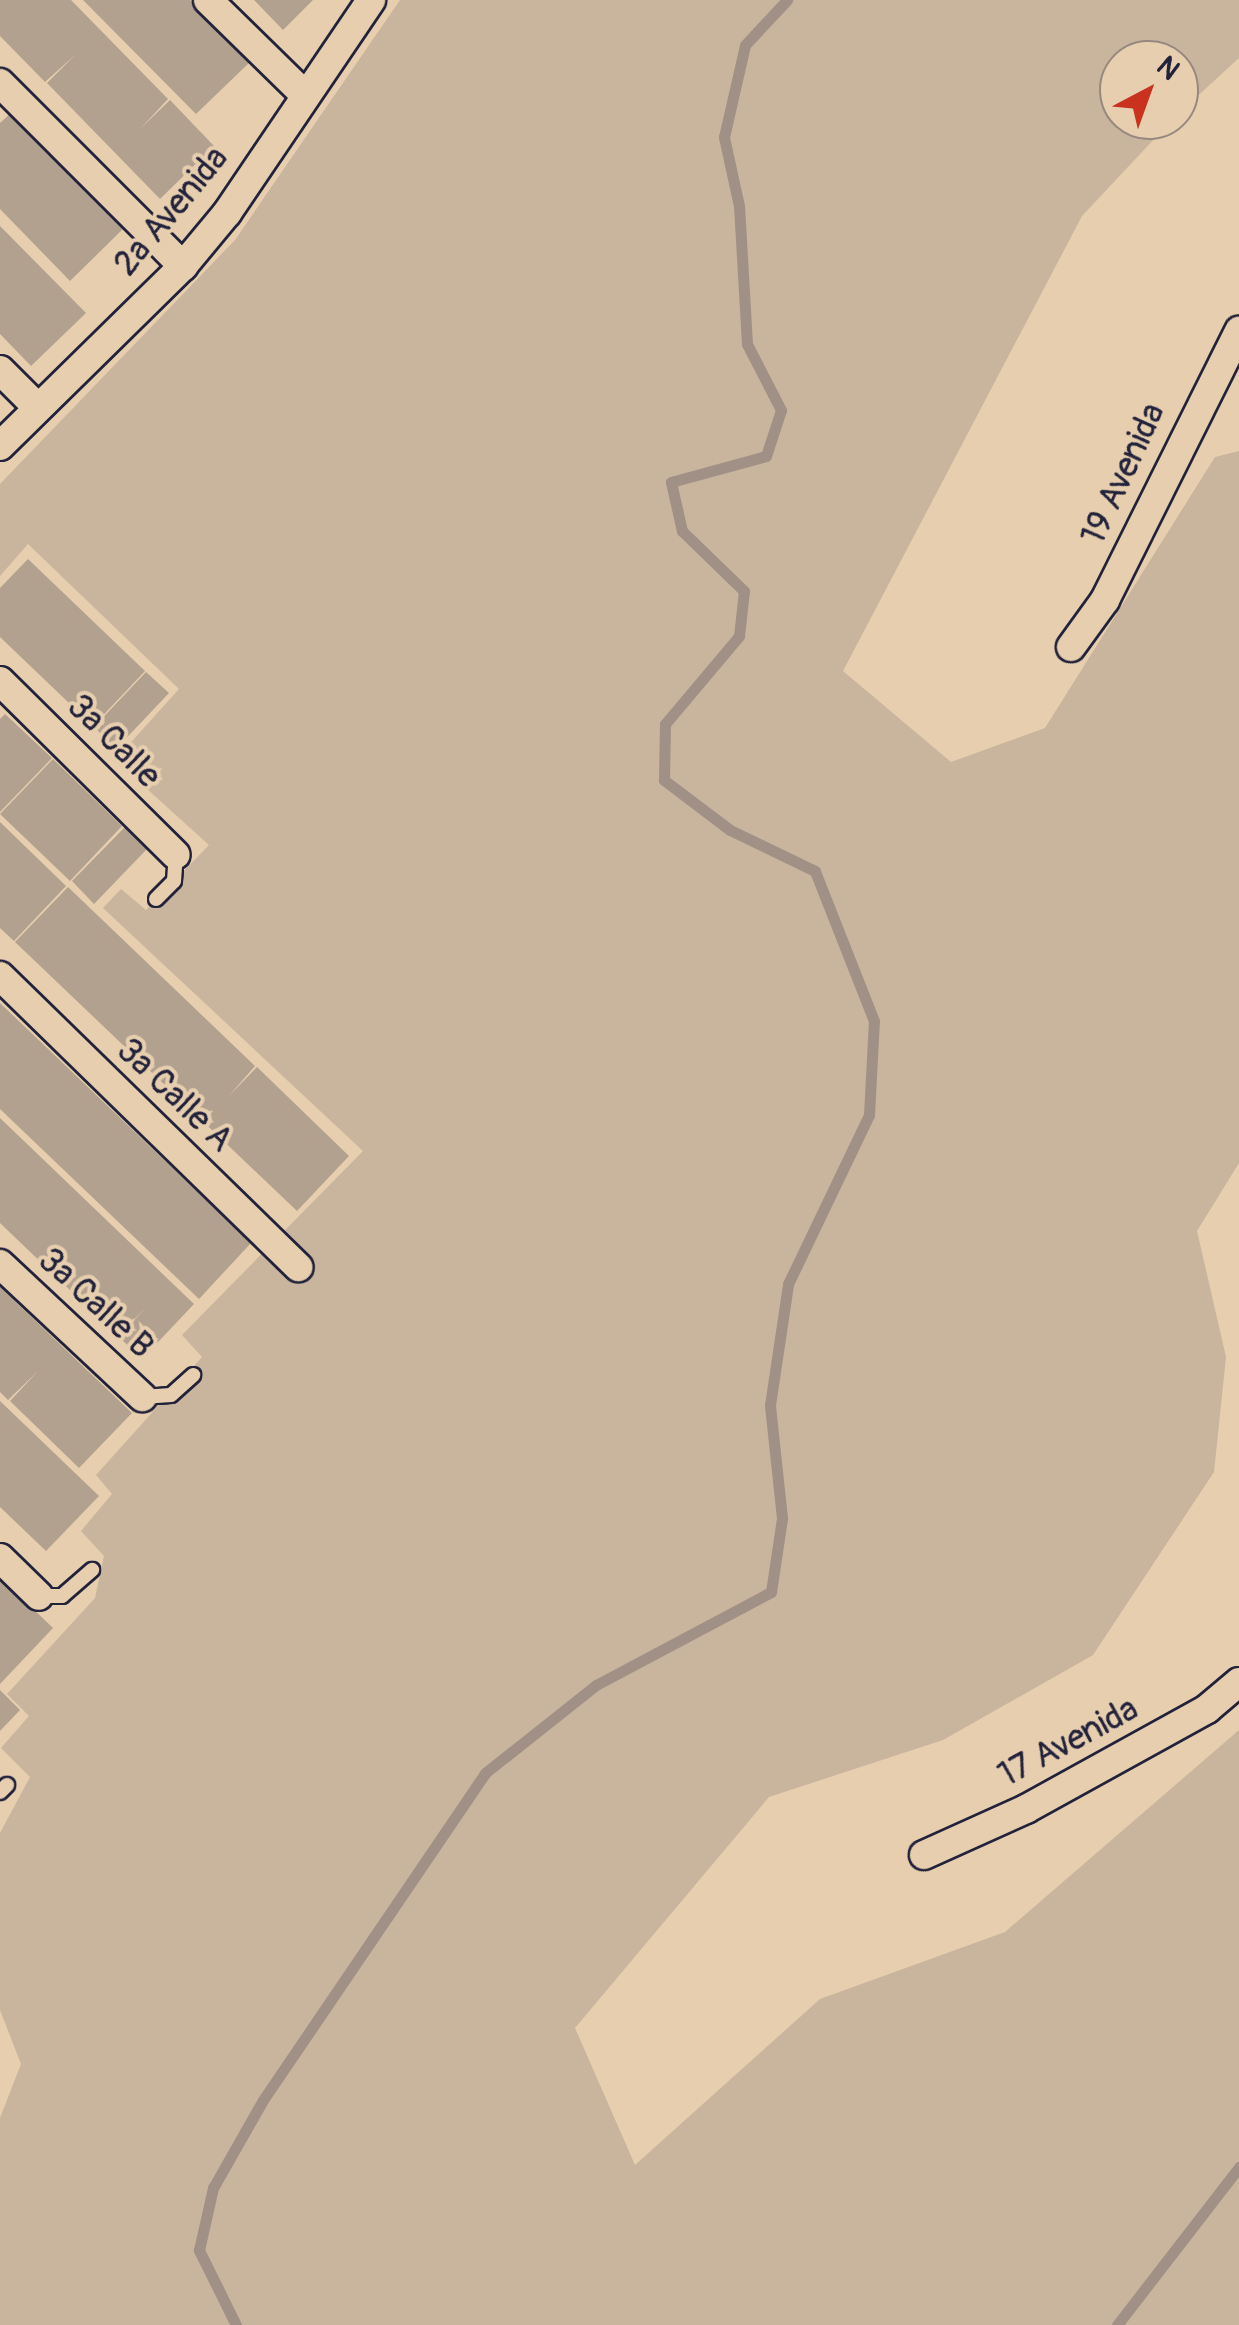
<!DOCTYPE html>
<style>
body{margin:0}
#map{position:relative;width:1239px;height:2325px;overflow:hidden;background:#e6ceae;font-family:Pangolin,sans-serif}
div>[style]{position:absolute}
.green>*{inset:0;background:#c9b59d}
.stream>*{height:11px;margin:-5.5px;padding:0 5.5px;transform-origin:5.5px;border-radius:5.5px;background:#a09086}
.building>*{inset:0;background:#b3a190}
.roads{filter:drop-shadow(2px 0 #22223b) drop-shadow(-2px 0 #22223b) drop-shadow(0 2px #22223b) drop-shadow(0 -2px #22223b)}
.lane>*{height:14px;margin:-7px;padding:0 7px;transform-origin:7px;border-radius:7px;background:#e6ceae}
.street>*{height:28px;margin:-14px;padding:0 14px;transform-origin:14px;border-radius:14px;background:#e6ceae}
span{translate:-50% -50%;white-space:nowrap;text-align:center;line-height:1.15;-webkit-text-stroke:8px #e6ceae;paint-order:stroke}
.street-label{font-size:35px;color:#22223b}
.north{position:absolute;left:1099px;top:40px;width:100px;height:100px;box-sizing:border-box;background:#e6ceae;border:2px solid #988980;border-radius:50%;rotate:41deg;font-size:28px;font-weight:700;line-height:40px;text-align:center;color:#22223b}
.north::after{content:'';display:block;margin:auto;width:35px;height:45px;background:#c8321e;clip-path:polygon(50% 0,100% 100%,50% 72%,0 100%)}
</style>
<div id="map">
<div class="green">
<div style="clip-path:polygon(400px 0,1239px 0,1239px 58px,1179px 113px,1179px 60px,1119px 60px,1119px 120px,1172px 120px,1082px 216px,843px 671px,951px 762px,1045px 728px,1215px 457px,1239px 451px,1239px 1163px,1197px 1231px,1226px 1357px,1214px 1472px,1093px 1655px,943px 1740px,769px 1797px,575px 2028px,635px 2165px,820px 1999px,1005px 1932px,1239px 1730px,1239px 2325px,0 2325px,0 2118px,21px 2064px,0 2010px,0 1833px,30px 1777px,1px 1748px,29px 1716px,7px 1694px,95px 1598px,104px 1556px,81px 1531px,112px 1494px,96px 1475px,202px 1357px,182px 1335px,363px 1151px,103px 908px,121px 889px,146px 910px,209px 845px,115px 760px,179px 689px,28px 544px,0 576px,0 484px,235px 240px)"></div>
</div>
<div class="stream">
<div style="left:236px;top:2325px;width:84px;rotate:-116.3deg"></div>
<div style="left:199px;top:2250px;width:64px;rotate:-77.3deg"></div>
<div style="left:213px;top:2188px;width:101px;rotate:-60.4deg"></div>
<div style="left:263px;top:2100px;width:395px;rotate:-55.8deg"></div>
<div style="left:485px;top:1773px;width:142px;rotate:-38.4deg"></div>
<div style="left:596px;top:1685px;width:198px;rotate:-28deg"></div>
<div style="left:771px;top:1592px;width:75px;rotate:-81.5deg"></div>
<div style="left:782px;top:1518px;width:114px;rotate:-96.1deg"></div>
<div style="left:770px;top:1405px;width:122px;rotate:-81.5deg"></div>
<div style="left:788px;top:1284px;width:187px;rotate:-64.4deg"></div>
<div style="left:869px;top:1115px;width:94px;rotate:-87deg"></div>
<div style="left:874px;top:1021px;width:161px;rotate:-111.5deg"></div>
<div style="left:815px;top:871px;width:94px;rotate:-154.2deg"></div>
<div style="left:730px;top:830px;width:83px;rotate:-142.9deg"></div>
<div style="left:664px;top:780px;width:56px;rotate:-89deg"></div>
<div style="left:665px;top:724px;width:115px;rotate:-49.9deg"></div>
<div style="left:739px;top:636px;width:45px;rotate:-83.7deg"></div>
<div style="left:744px;top:591px;width:86px;rotate:-135.9deg"></div>
<div style="left:682px;top:531px;width:50px;rotate:-102.7deg"></div>
<div style="left:671px;top:482px;width:98px;rotate:-15.3deg"></div>
<div style="left:766px;top:456px;width:48px;rotate:-71.9deg"></div>
<div style="left:781px;top:410px;width:74px;rotate:-117.3deg"></div>
<div style="left:747px;top:344px;width:138px;rotate:-93.3deg"></div>
<div style="left:739px;top:206px;width:71px;rotate:-102.3deg"></div>
<div style="left:724px;top:137px;width:94px;rotate:-77.1deg"></div>
<div style="left:745px;top:45px;width:62px;rotate:-47deg"></div>
<div style="left:1117px;top:2325px;width:200px;rotate:-52.3deg"></div>
</div>
<div class="building">
<div style="clip-path:polygon(0 0,71px 0,168px 99px,140px 129px,170px 100px,214px 146px,160px 199px,47px 83px,76px 54px,45px 82px,0 36px)"></div>
<div style="clip-path:polygon(83px 0,190px 0,250px 62px,196px 114px)"></div>
<div style="clip-path:polygon(254px 0,313px 0,283px 30px)"></div>
<div style="clip-path:polygon(12px 112px,125px 227px,70px 281px,0 209px,0 123px)"></div>
<div style="clip-path:polygon(0 226px,86px 313px,31px 366px,0 334px)"></div>
<div style="clip-path:polygon(28px 559px,145px 671px,93px 726px,0 637px,0 588px)"></div>
<div style="clip-path:polygon(146px 672px,169px 693px,116px 749px,94px 727px)"></div>
<div style="clip-path:polygon(5px 714px,52px 758px,0 812px,0 719px)"></div>
<div style="clip-path:polygon(53px 759px,122px 826px,70px 881px,0 814px)"></div>
<div style="clip-path:polygon(0 822px,66px 886px,14px 941px,0 928px)"></div>
<div style="clip-path:polygon(125px 827px,147px 849px,94px 904px,72px 881px)"></div>
<div style="clip-path:polygon(68px 887px,255px 1066px,228px 1097px,257px 1067px,349px 1156px,297px 1211px,15px 942px)"></div>
<div style="clip-path:polygon(0 1003px,251px 1243px,199px 1299px,0 1109px)"></div>
<div style="clip-path:polygon(0 1118px,194px 1304px,142px 1359px,119px 1337px,147px 1306px,118px 1336px,0 1223px)"></div>
<div style="clip-path:polygon(0 1287px,132px 1413px,79px 1468px,10px 1401px,38px 1371px,8px 1400px,0 1392px)"></div>
<div style="clip-path:polygon(0 1401px,99px 1496px,46px 1551px,0 1507px)"></div>
<div style="clip-path:polygon(0 1577px,53px 1628px,0 1684px)"></div>
<div style="clip-path:polygon(0 1690px,20px 1710px,0 1731px)"></div>
</div>
<div class="roads">
<div class="lane">
<div style="left:156px;top:899px;width:25px;rotate:-45deg"></div>
<div style="left:174px;top:881px;width:26px;rotate:-86deg"></div>
<div style="left:142px;top:1397px;width:29px;rotate:-4deg"></div>
<div style="left:171px;top:1395px;width:30px;rotate:-42deg"></div>
<div style="left:39px;top:1596px;width:23px"></div>
<div style="left:62px;top:1596px;width:40px;rotate:-41deg"></div>
<div style="left:0;top:1792px;width:10px;rotate:-45deg"></div>
</div>
<div class="street">
<div style="left:208px;top:0;width:136px;rotate:44.4deg"></div>
<div style="left:0;top:83px;width:259px;rotate:45deg"></div>
<div style="left:0;top:370px;width:52px;rotate:45deg"></div>
<div style="left:0;top:446px;width:257px;rotate:-44.5deg"></div>
<div style="left:183px;top:266px;width:69px;rotate:-50.3deg"></div>
<div style="left:227px;top:213px;width:257px;rotate:-55.9deg"></div>
<div style="left:1071px;top:647px;width:58px;rotate:-54.1deg"></div>
<div style="left:1105px;top:600px;width:301px;rotate:-63.5deg"></div>
<div style="left:0;top:681px;width:247px;rotate:44.7deg"></div>
<div style="left:0;top:976px;width:417px;rotate:44.3deg"></div>
<div style="left:0;top:1264px;width:195px;rotate:43.1deg"></div>
<div style="left:0;top:1558px;width:54px;rotate:44.3deg"></div>
<div style="left:924px;top:1855px;width:112px;rotate:-24.3deg"></div>
<div style="left:1026px;top:1809px;width:207px;rotate:-28.9deg"></div>
<div style="left:1207px;top:1709px;width:42px;rotate:-40.2deg"></div>
</div>
</div>
<div class="street-label">
<span style="left:171px;top:211px;rotate:-50deg">2a Avenida</span>
<span style="left:1123px;top:474px;rotate:-65deg">19 Avenida</span>
<span style="left:114px;top:741px;rotate:45deg">3a Calle</span>
<span style="left:175px;top:1095px;rotate:44deg">3a Calle A</span>
<span style="left:96px;top:1303px;rotate:43deg">3a Calle B</span>
<span style="left:1068px;top:1742px;rotate:-28deg">17 Avenida</span>
</div>
<div class="north">N</div>
</div>
